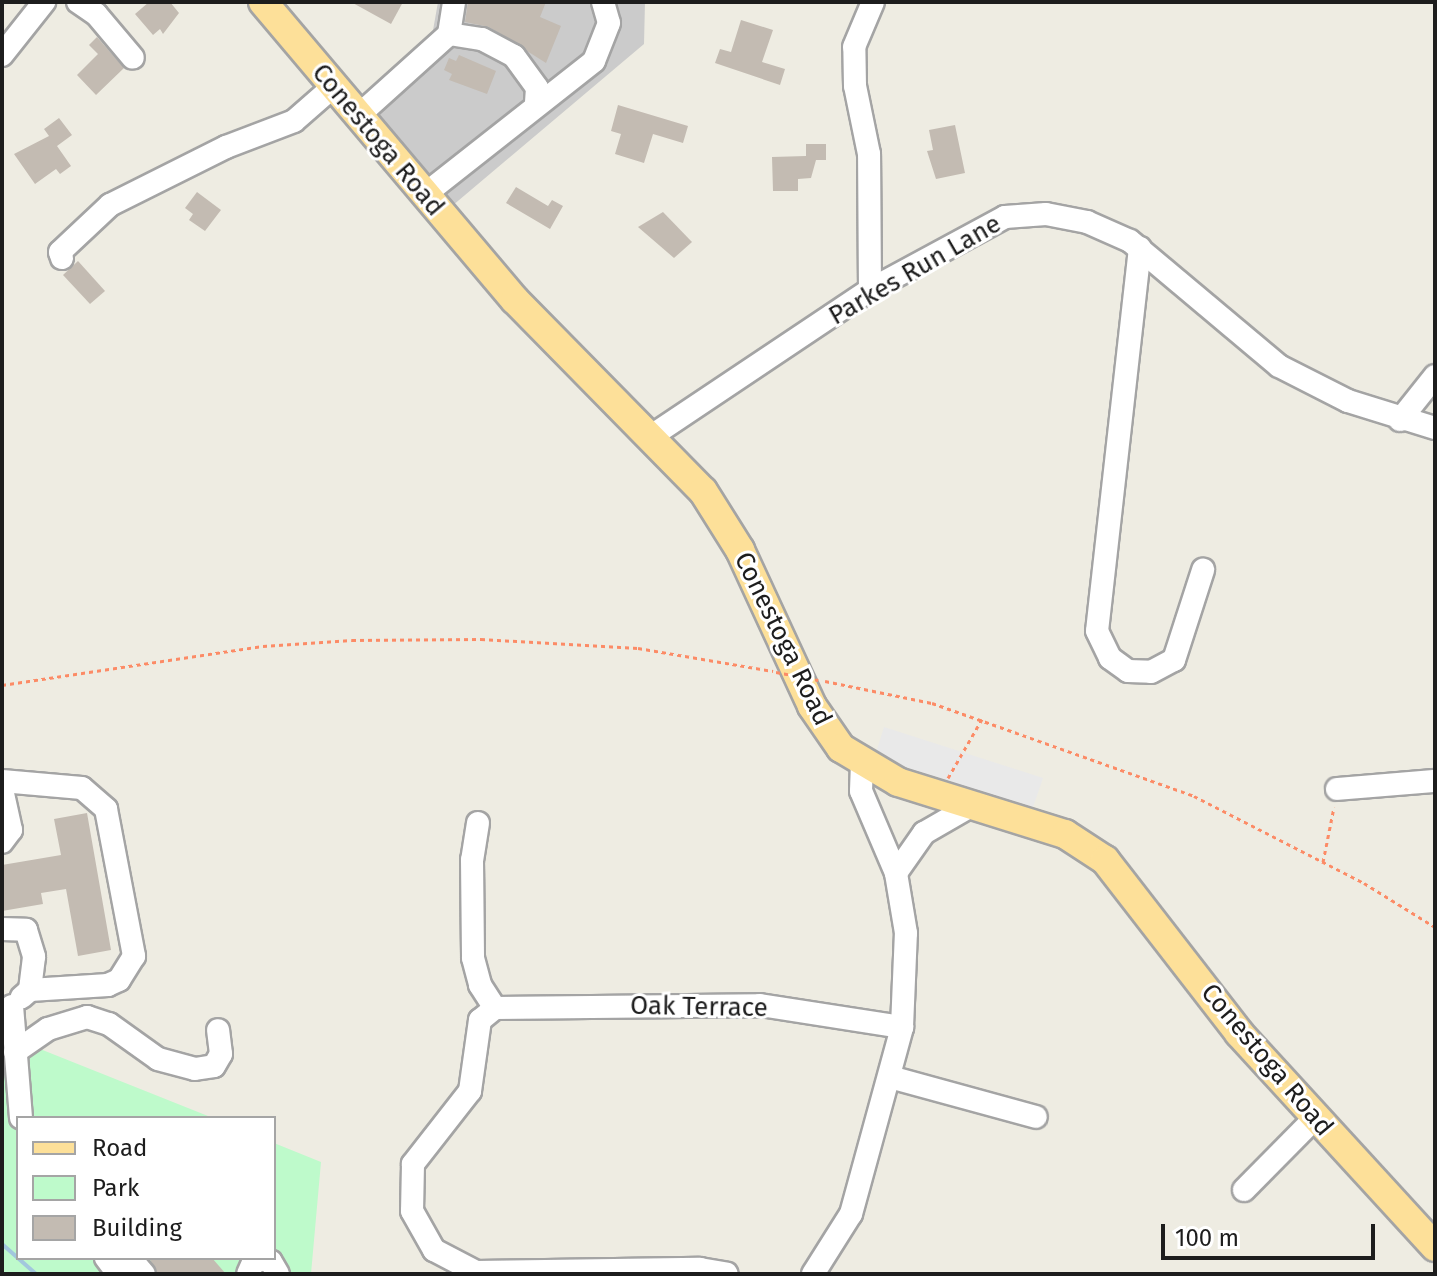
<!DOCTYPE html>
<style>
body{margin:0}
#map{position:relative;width:1437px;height:1276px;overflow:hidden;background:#eeece2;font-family:"Fira Sans",sans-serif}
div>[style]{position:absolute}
.religious>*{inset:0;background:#cbcbcb}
.park>*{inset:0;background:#befacb}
.parking>*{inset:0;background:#e9e9e9}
.stream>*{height:4px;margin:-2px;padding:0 2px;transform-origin:2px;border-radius:2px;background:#a2c7dd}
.building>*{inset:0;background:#c3bbb2}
.path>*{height:3px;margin-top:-1.5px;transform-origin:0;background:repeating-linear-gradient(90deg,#fc8b66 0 4px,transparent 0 8px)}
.roads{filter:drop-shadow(2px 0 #a4a4a4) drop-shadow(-2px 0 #a4a4a4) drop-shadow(0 2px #a4a4a4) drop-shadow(0 -2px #a4a4a4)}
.minor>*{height:22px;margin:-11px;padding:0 11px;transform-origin:11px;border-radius:11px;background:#fff}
.major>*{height:28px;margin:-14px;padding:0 14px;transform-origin:14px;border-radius:14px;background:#fde099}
.path-bridge>*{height:3px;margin-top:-1.5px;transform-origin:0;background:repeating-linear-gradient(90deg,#fc8b66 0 4px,transparent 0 8px)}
span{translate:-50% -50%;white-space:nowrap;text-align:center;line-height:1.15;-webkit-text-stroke:6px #fff;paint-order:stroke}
.street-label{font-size:26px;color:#1d1d1d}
.frame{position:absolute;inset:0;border:4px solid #1d1d1d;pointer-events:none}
.legend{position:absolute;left:16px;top:1116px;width:260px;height:144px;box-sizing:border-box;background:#fff;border:2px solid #a5a5a5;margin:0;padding:10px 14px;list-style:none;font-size:24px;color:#1d1d1d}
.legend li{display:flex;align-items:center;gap:16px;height:40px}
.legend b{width:40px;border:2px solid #a5a5a5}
.scale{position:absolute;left:1161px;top:1224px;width:214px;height:36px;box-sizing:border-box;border:4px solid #1d1d1d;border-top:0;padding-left:10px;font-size:24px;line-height:28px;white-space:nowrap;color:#1d1d1d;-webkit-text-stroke:6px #fff;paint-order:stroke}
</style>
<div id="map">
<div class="religious">
<div style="clip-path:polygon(438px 2px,645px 2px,644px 44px,452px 206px,360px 98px,432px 36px)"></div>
</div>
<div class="park">
<div style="clip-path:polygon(2px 1006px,15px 1039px,213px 1118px,18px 1118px,18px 1258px,274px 1258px,274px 1143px,321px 1162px,311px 1274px,2px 1274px)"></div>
</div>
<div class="parking">
<div style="clip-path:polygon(884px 727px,1043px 778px,1032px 810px,874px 759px)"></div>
</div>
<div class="stream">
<div style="left:2px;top:1244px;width:45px;rotate:41.4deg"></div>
</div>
<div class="building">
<div style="clip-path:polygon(149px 2px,170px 2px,179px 13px,163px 34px,160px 29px,153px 35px,135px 14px)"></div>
<div style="clip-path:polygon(351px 2px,403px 2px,391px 24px)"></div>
<div style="clip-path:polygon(468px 2px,546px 2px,540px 17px,561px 26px,546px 63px,489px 27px,465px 22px)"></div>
<div style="clip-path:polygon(741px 20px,773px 30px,762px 62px,785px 69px,780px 85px,715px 63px,720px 49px,731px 52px)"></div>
<div style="clip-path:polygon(97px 37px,124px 68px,96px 95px,77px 75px,98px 54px,89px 45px)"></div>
<div style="clip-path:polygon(459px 55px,496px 71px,487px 94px,449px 80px,452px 74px,444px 70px,449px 58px,456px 61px)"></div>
<div style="clip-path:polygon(618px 105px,688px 126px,683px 143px,653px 134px,644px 163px,615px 154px,621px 134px,611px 131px)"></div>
<div style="clip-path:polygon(59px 118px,72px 135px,57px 146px,71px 166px,60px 174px,56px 169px,35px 184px,14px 154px,49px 136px,44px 129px)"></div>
<div style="clip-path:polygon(955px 125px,965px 173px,936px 179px,927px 151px,933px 150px,929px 130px)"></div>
<div style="clip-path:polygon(806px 144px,826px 144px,826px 160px,816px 160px,811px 178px,798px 179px,798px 191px,773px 191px,772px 157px,806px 156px)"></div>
<div style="clip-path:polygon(516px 187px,548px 206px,552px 200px,563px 206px,550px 229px,506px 203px)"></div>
<div style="clip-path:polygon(197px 192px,221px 210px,205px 231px,189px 220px,193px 214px,185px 208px)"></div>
<div style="clip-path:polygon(663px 212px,692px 242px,674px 258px,638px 227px)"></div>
<div style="clip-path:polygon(78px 261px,105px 291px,90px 304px,63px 275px)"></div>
<div style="clip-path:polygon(87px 813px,111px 950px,78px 956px,66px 889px,41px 893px,43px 904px,2px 911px,2px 865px,61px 855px,54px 819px)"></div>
<div style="clip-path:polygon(149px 1258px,212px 1258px,226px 1274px,158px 1274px)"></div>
</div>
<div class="path">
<div style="left:825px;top:681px;width:109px;rotate:11.6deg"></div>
<div style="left:932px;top:703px;width:278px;rotate:19.5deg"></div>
<div style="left:1194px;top:796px;width:191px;rotate:27.1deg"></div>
<div style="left:1364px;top:883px;width:84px;rotate:31.8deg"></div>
<div style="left:2px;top:685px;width:264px;rotate:-8.5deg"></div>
<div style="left:263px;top:646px;width:89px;rotate:-3.9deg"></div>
<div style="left:352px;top:640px;width:129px;rotate:-0.4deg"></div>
<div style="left:481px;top:639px;width:157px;rotate:3.3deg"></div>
<div style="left:638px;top:648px;width:137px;rotate:9.7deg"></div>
<div style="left:948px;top:778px;width:68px;rotate:-60deg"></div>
<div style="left:1323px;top:862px;width:56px;rotate:-78.7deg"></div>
</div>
<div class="roads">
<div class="minor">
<div style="left:78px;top:2px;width:22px;rotate:34deg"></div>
<div style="left:96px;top:14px;width:57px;rotate:49.9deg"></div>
<div style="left:449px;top:34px;width:33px;rotate:9deg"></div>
<div style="left:482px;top:39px;width:36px;rotate:28deg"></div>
<div style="left:514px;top:56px;width:39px;rotate:54deg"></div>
<div style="left:537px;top:88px;width:14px;rotate:94deg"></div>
<div style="left:2px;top:55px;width:68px;rotate:-51.6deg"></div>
<div style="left:358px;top:116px;width:122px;rotate:-42deg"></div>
<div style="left:449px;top:34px;width:32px;rotate:-81deg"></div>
<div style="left:424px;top:195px;width:216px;rotate:-38.2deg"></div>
<div style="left:594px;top:61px;width:41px;rotate:-68.5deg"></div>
<div style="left:609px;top:23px;width:22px;rotate:-106deg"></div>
<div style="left:1140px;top:248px;width:385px;rotate:96.4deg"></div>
<div style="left:1097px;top:631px;width:30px;rotate:64deg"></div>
<div style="left:1110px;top:658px;width:22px;rotate:36deg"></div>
<div style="left:1128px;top:671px;width:23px;rotate:2deg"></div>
<div style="left:1151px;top:672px;width:26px;rotate:-28deg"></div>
<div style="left:1174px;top:660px;width:95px;rotate:-72.1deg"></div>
<div style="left:62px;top:258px;width:6px;rotate:-108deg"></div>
<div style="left:60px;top:252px;width:69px;rotate:-43.2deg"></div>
<div style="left:110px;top:205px;width:130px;rotate:-26.6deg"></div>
<div style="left:226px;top:147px;width:73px;rotate:-20.9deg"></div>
<div style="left:294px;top:121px;width:52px;rotate:-41.1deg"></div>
<div style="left:870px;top:290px;width:136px;rotate:-90.4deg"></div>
<div style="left:869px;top:154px;width:69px;rotate:-101.6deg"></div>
<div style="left:855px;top:86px;width:39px;rotate:-91deg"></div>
<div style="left:854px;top:47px;width:49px;rotate:-67.1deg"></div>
<div style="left:1400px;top:420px;width:56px;rotate:-51.5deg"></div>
<div style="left:653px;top:435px;width:261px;rotate:-33.8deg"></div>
<div style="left:870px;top:290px;width:153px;rotate:-28.4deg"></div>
<div style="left:1005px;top:217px;width:41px;rotate:-4.2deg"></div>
<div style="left:1046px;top:214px;width:42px;rotate:11deg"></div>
<div style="left:1087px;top:222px;width:47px;rotate:23.8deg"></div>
<div style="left:1130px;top:241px;width:194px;rotate:40deg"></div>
<div style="left:1279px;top:366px;width:77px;rotate:26.9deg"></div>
<div style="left:1348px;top:401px;width:91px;rotate:17.2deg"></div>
<div style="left:2px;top:781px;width:80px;rotate:5deg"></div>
<div style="left:82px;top:788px;width:32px;rotate:41deg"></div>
<div style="left:106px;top:809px;width:150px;rotate:79.2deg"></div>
<div style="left:134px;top:956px;width:28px;rotate:122deg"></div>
<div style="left:119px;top:980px;width:12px;rotate:156deg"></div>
<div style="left:108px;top:985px;width:78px;rotate:176.3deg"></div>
<div style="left:2px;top:789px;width:42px;rotate:77.6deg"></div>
<div style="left:11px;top:830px;width:15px;rotate:127deg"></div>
<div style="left:1337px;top:789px;width:98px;rotate:-4.7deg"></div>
<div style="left:478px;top:823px;width:37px;rotate:99deg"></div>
<div style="left:472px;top:860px;width:98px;rotate:89.4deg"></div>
<div style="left:473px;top:958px;width:28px;rotate:75deg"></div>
<div style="left:480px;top:985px;width:27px;rotate:57deg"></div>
<div style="left:896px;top:873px;width:49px;rotate:-55deg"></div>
<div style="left:924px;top:833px;width:54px;rotate:-29.9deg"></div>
<div style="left:2px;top:929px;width:24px;rotate:2deg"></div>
<div style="left:26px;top:930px;width:28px;rotate:73deg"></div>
<div style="left:34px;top:957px;width:33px;rotate:97deg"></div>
<div style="left:30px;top:990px;width:11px;rotate:139deg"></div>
<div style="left:12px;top:1006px;width:112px;rotate:85.4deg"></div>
<div style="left:495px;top:1008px;width:19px;rotate:141deg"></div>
<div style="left:480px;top:1020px;width:72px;rotate:98deg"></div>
<div style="left:470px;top:1091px;width:93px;rotate:128deg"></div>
<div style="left:413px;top:1164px;width:47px;rotate:91.2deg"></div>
<div style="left:412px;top:1211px;width:45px;rotate:60.6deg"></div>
<div style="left:434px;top:1250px;width:47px;rotate:27.6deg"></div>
<div style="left:476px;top:1272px;width:224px;rotate:-0.8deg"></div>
<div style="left:700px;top:1269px;width:27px;rotate:10deg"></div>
<div style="left:495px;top:1008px;width:265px;rotate:-0.6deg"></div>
<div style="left:760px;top:1005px;width:144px;rotate:8.8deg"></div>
<div style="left:15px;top:1052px;width:40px;rotate:-34.9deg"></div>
<div style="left:48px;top:1029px;width:41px;rotate:-17.1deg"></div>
<div style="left:87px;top:1017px;width:23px;rotate:18deg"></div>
<div style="left:109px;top:1024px;width:60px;rotate:35.5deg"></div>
<div style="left:158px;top:1059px;width:38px;rotate:15deg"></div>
<div style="left:195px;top:1069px;width:19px;rotate:-9deg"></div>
<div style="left:214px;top:1066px;width:14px;rotate:-60deg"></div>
<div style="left:221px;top:1054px;width:24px;rotate:-97deg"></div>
<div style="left:890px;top:1077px;width:151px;rotate:15.3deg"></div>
<div style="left:1244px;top:1190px;width:101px;rotate:-45.4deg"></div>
<div style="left:106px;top:1258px;width:20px;rotate:53deg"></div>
<div style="left:130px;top:1258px;width:21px;rotate:49deg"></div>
<div style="left:248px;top:1274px;width:12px;rotate:-66deg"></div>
<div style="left:253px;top:1263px;width:10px;rotate:-24deg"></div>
<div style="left:262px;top:1259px;width:9px;rotate:18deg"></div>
<div style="left:271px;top:1262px;width:14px;rotate:60deg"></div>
<div style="left:813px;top:1274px;width:71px;rotate:-57.7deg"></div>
<div style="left:851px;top:1214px;width:194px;rotate:-74.7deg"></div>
<div style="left:902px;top:1027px;width:94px;rotate:-87.6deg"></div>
<div style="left:906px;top:933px;width:61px;rotate:-99.5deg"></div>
<div style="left:896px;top:873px;width:89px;rotate:-113.1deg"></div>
<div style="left:861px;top:791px;width:26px;rotate:-88deg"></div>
</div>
<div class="major">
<div style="left:263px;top:2px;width:390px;rotate:49.8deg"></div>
<div style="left:515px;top:300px;width:268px;rotate:45.5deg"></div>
<div style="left:703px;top:491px;width:70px;rotate:57.9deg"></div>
<div style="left:740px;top:550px;width:172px;rotate:65.2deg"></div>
<div style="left:812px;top:706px;width:51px;rotate:55.4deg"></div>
<div style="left:841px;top:748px;width:66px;rotate:30.8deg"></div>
<div style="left:898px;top:782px;width:175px;rotate:17.3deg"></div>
<div style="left:1065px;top:834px;width:48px;rotate:33deg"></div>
<div style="left:1105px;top:860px;width:219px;rotate:52.2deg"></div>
<div style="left:1239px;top:1033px;width:290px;rotate:47.5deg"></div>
</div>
</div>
<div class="path-bridge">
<div style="left:776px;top:672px;width:43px;rotate:10.8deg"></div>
</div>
<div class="street-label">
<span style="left:378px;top:140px;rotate:50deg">Conestoga Road</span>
<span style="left:915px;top:270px;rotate:-30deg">Parkes Run Lane</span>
<span style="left:783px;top:639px;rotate:64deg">Conestoga Road</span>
<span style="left:699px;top:1007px;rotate:1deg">Oak Terrace</span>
<span style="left:1267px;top:1060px;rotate:50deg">Conestoga Road</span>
</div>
<div class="frame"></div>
<ul class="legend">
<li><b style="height:10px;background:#fde099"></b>Road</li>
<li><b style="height:22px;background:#befacb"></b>Park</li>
<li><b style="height:22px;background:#c3bbb2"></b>Building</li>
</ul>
<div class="scale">100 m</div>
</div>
